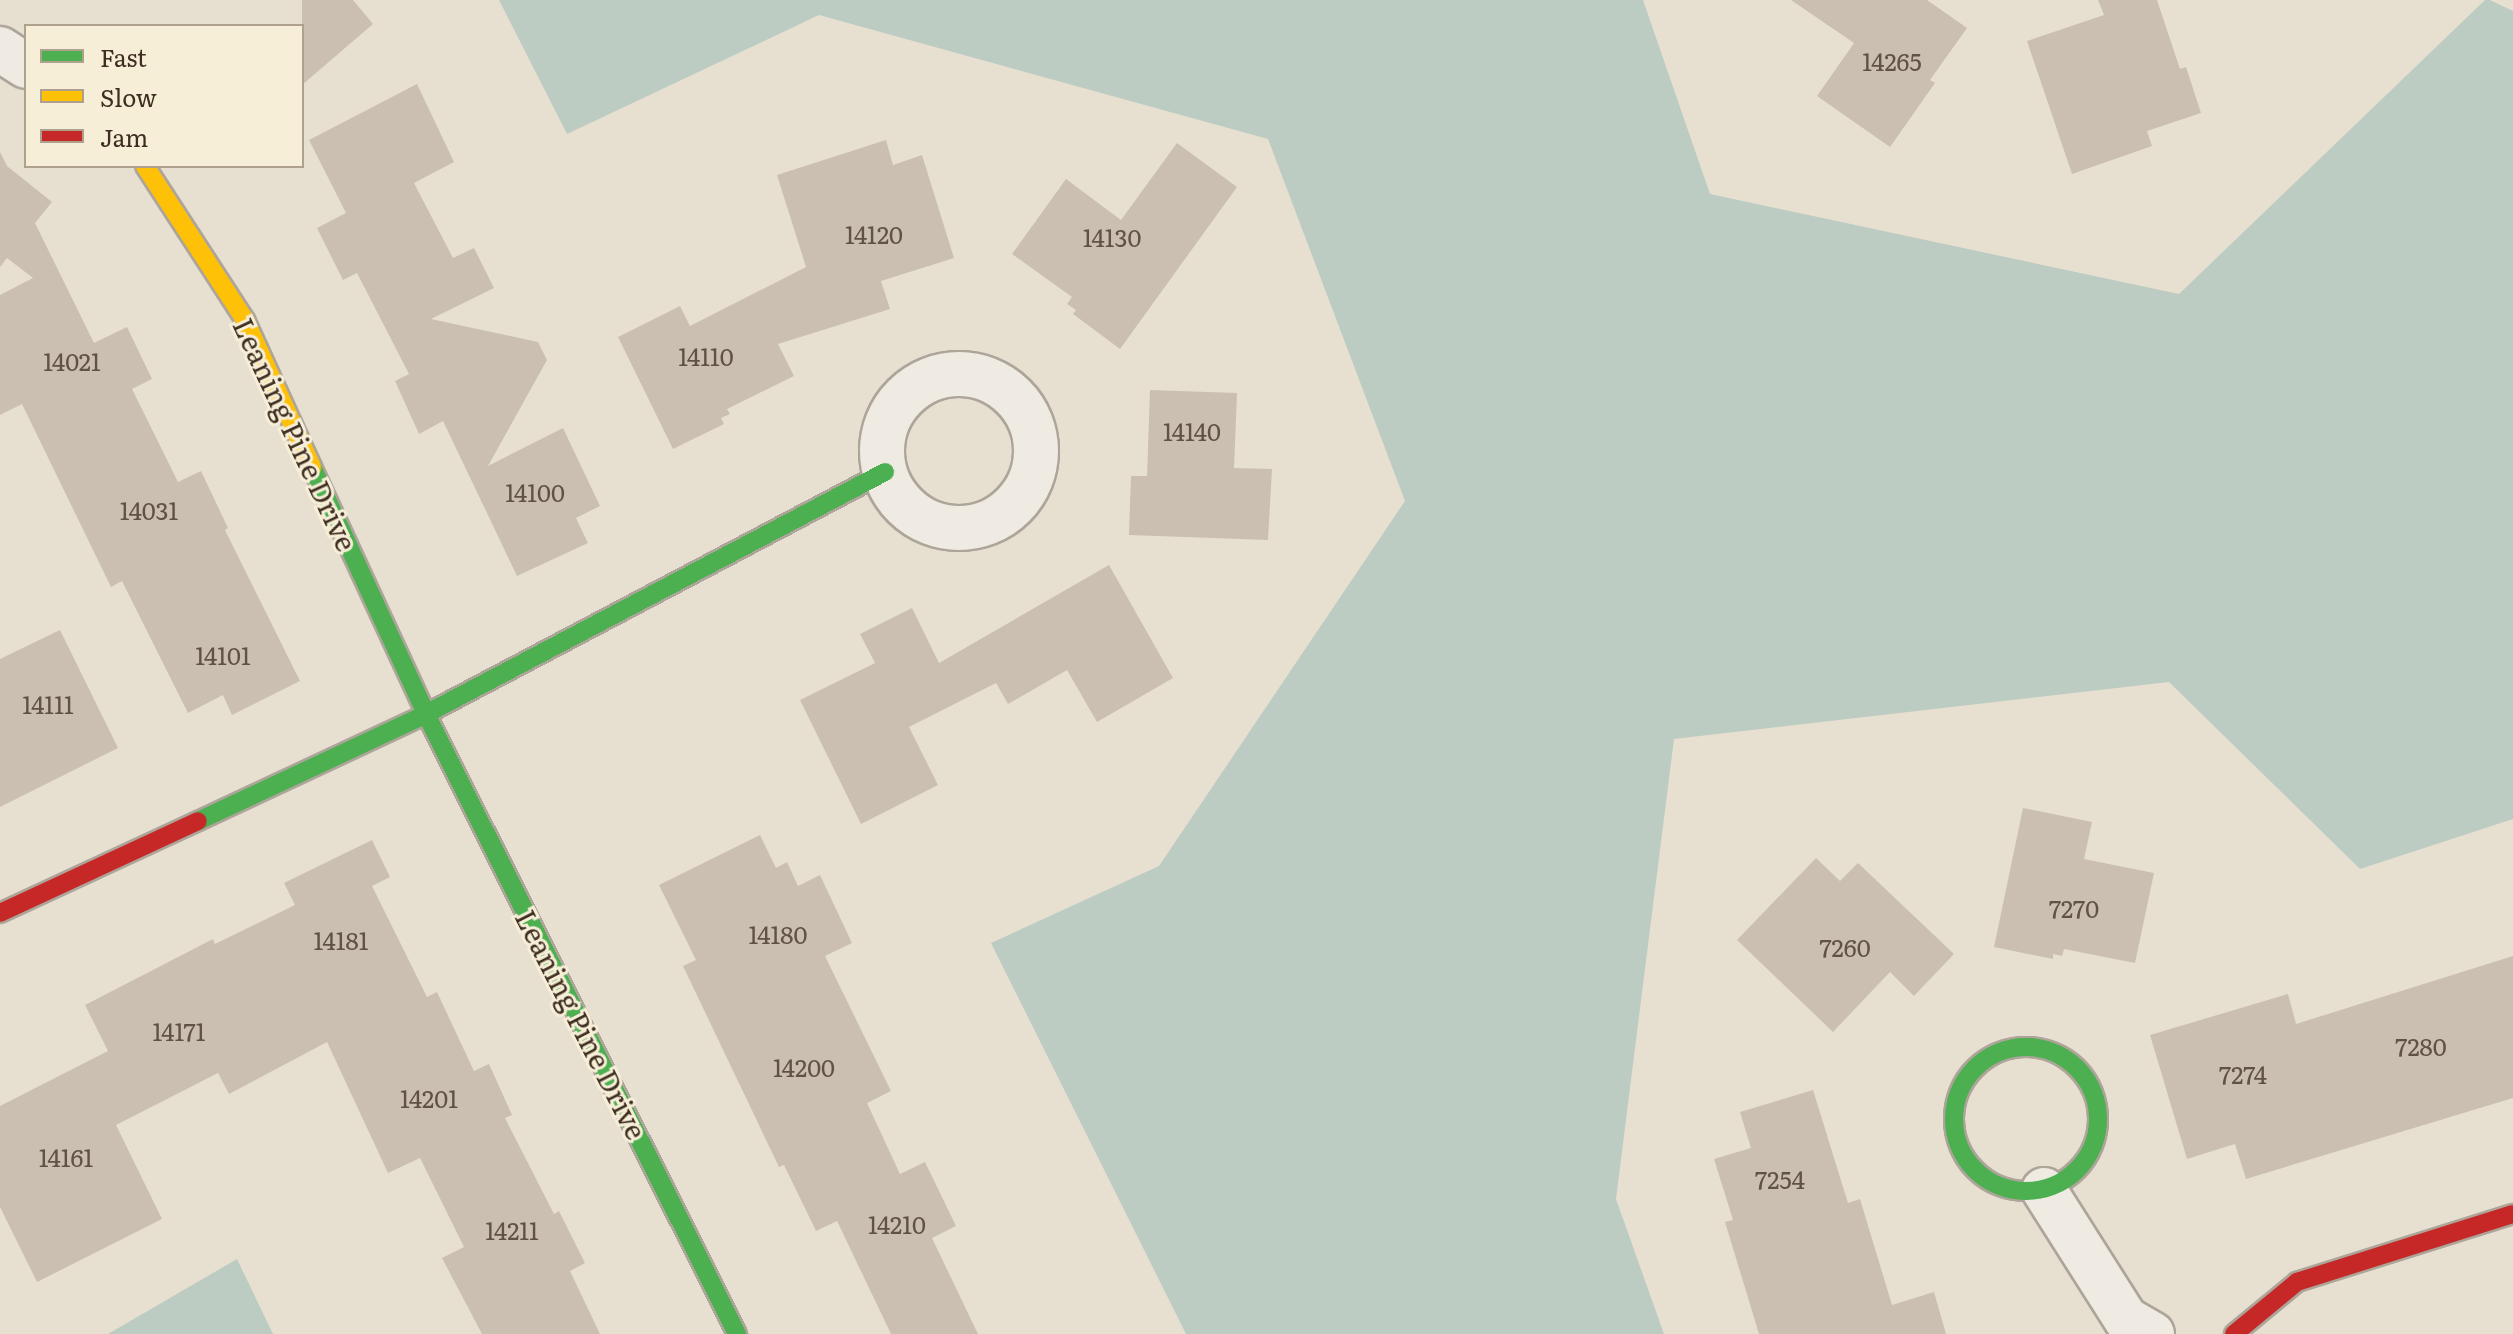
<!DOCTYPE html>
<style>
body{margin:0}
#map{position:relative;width:2513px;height:1334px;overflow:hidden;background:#e7e0d1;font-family:Literata,serif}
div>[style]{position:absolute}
.water>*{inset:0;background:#bcccc2}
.building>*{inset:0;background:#cbbfb2}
.roads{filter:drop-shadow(2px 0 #ada599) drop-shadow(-2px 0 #ada599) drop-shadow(0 2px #ada599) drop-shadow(0 -2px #ada599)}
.street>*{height:44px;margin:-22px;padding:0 22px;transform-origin:22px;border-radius:22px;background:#efebe3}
.street>.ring{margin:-22px;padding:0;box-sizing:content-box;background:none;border:44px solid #efebe3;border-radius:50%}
.fast>*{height:18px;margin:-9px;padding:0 9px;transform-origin:9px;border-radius:9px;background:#4caf50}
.fast>.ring{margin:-9px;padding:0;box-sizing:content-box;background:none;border:18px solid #4caf50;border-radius:50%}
.slow>*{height:18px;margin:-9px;padding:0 9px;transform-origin:9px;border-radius:9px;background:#ffc107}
.jam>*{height:18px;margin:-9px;padding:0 9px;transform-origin:9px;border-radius:9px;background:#c62828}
span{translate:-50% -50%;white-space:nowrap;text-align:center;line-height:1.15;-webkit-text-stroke:6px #f7eed8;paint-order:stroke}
.number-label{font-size:24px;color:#605244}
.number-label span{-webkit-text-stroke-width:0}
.street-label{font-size:28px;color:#3d2e20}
.legend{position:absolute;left:24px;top:24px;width:280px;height:144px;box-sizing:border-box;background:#f7eed8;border:2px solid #ada18e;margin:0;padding:10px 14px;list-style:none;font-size:24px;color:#3d2e20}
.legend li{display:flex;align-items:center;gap:16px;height:40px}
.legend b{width:40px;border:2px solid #ada18e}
</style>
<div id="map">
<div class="water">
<div style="clip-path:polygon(499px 0,1643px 0,1710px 194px,2179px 294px,2485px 0,2490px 0,2513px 11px,2513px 819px,2360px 869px,2169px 682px,1674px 739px,1616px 1199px,1664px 1334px,1186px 1334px,991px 943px,1159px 866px,1405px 501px,1268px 139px,819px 15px,567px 134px)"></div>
<div style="clip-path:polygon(237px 1259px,273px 1334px,108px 1334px)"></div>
</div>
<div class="building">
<div style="clip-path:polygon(302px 0,353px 0,373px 24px,302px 85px)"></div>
<div style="clip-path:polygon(1791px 0,1927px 0,1967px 28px,1930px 80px,1935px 83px,1890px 147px,1817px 96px,1854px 43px)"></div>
<div style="clip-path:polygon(2098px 0,2157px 0,2180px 69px,2186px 67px,2201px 113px,2147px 131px,2152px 146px,2072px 174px,2027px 41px,2104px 15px)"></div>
<div style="clip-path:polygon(417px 84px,454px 162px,414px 183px,453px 258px,474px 248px,494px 288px,431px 319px,538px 342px,547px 360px,488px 466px,563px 428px,600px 506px,576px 518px,588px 543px,517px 576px,443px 421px,419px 434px,395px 381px,409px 374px,357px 273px,343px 280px,317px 228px,346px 213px,309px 140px)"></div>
<div style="clip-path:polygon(886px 140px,893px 165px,922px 155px,954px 258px,881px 281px,890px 309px,778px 344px,794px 376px,727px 409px,730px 414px,721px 418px,724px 424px,673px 449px,618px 337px,680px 306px,690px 326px,806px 267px,777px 175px)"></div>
<div style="clip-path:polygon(1177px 143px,1237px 187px,1120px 349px,1073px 314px,1076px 310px,1067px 304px,1072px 297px,1012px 254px,1066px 179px,1121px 220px)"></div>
<div style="clip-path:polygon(0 152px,7px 166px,52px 202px,35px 223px,94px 343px,127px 327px,152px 379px,132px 389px,178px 482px,201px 471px,228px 528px,225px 530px,300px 681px,232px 715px,223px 695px,188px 713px,122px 581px,111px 587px,22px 404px,0 415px,0 295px,33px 278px,7px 258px,0 267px)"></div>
<div style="clip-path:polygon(1150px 390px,1237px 393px,1234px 468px,1272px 469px,1268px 540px,1129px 535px,1131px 476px,1147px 476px)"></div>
<div style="clip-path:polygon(1109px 565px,1173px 678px,1097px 722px,1067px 670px,1008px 704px,996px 683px,909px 727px,938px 785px,861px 824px,800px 700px,875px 663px,860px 634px,912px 608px,939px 663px)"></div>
<div style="clip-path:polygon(60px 630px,118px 748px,0 807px,0 659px)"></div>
<div style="clip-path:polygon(2023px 808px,2092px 822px,2084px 859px,2154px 873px,2135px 963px,2064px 949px,2062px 956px,2053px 954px,2053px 959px,1994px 947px)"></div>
<div style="clip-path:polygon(760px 835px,776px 868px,787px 862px,798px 886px,820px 875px,852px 943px,825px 956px,891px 1091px,867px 1103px,900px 1174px,925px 1162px,956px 1226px,932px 1238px,978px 1334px,891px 1334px,837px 1221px,816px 1231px,784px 1165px,779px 1167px,683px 966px,696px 960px,659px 885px)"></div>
<div style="clip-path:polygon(372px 840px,390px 877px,372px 886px,427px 997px,437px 992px,474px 1071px,489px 1064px,512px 1115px,505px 1118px,554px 1214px,559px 1211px,585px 1263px,570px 1271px,600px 1334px,482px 1334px,442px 1258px,464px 1247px,420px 1158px,388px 1173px,327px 1042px,229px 1094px,218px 1073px,116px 1125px,162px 1219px,37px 1282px,0 1207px,0 1106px,108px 1051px,85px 1005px,213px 939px,215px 944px,295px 905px,284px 883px)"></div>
<div style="clip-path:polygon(1816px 858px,1840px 881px,1858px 863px,1954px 954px,1914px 996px,1890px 972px,1833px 1032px,1737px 940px)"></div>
<div style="clip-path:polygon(2513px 956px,2513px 1098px,2246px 1179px,2235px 1144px,2187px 1159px,2150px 1035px,2288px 994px,2296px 1024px)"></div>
<div style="clip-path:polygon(1813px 1090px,1848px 1203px,1860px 1199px,1892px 1305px,1934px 1292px,1946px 1334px,1759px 1334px,1725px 1222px,1733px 1220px,1714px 1159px,1751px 1148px,1740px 1112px)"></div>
</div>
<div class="roads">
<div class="street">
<div style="left:0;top:49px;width:31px;rotate:33deg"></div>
<div class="ring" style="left:882px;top:374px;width:110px;height:110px"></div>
<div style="left:2044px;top:1190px;width:153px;rotate:57.6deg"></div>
<div style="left:2126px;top:1319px;width:30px;rotate:30deg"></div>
</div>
<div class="fast">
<div style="left:312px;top:467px;width:272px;rotate:65.2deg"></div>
<div style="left:426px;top:714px;width:694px;rotate:63.36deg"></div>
<div style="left:198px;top:821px;width:252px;rotate:-25.1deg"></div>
<div style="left:426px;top:714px;width:519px;rotate:-27.8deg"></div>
<div class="ring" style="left:1954px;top:1047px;width:126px;height:126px"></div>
</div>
<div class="slow">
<div style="left:145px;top:166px;width:184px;rotate:57deg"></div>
<div style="left:245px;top:320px;width:162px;rotate:65.5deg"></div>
</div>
<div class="jam">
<div style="left:0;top:913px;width:218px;rotate:-24.9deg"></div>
<div style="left:2234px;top:1334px;width:82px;rotate:-39.5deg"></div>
<div style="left:2297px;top:1282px;width:226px;rotate:-17.5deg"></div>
</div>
</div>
<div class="number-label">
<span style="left:1892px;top:61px">14265</span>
<span style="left:874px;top:234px">14120</span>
<span style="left:1112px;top:237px">14130</span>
<span style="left:706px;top:356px">14110</span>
<span style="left:72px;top:361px">14021</span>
<span style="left:1192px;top:431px">14140</span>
<span style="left:535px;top:492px">14100</span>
<span style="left:149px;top:510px">14031</span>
<span style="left:223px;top:655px">14101</span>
<span style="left:48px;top:704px">14111</span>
<span style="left:2074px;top:908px">7270</span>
<span style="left:778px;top:934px">14180</span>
<span style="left:341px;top:940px">14181</span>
<span style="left:1845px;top:947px">7260</span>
<span style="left:179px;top:1031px">14171</span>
<span style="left:2421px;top:1046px">7280</span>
<span style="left:804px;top:1067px">14200</span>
<span style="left:2243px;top:1074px">7274</span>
<span style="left:429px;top:1098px">14201</span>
<span style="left:66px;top:1157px">14161</span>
<span style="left:1780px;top:1179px">7254</span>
<span style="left:897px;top:1224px">14210</span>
<span style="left:512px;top:1230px">14211</span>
</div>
<div class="street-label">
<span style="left:296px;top:434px;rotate:65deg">Leaning Pine Drive</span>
<span style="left:582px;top:1024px;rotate:63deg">Leaning Pine Drive</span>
</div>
<ul class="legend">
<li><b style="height:10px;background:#4caf50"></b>Fast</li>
<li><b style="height:10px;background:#ffc107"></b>Slow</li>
<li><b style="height:10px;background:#c62828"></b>Jam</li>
</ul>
</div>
